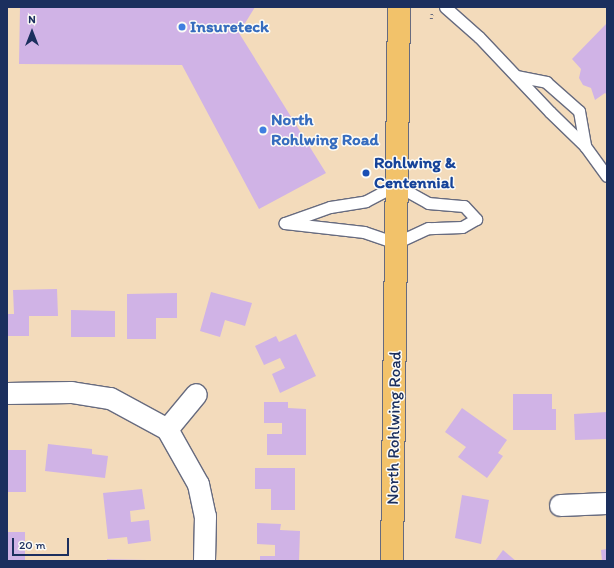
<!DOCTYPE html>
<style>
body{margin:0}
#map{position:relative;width:614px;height:568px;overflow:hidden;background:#f3dbbb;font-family:Itim,sans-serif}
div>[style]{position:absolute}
.building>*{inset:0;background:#d0b3e6}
.path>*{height:2.5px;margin-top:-1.25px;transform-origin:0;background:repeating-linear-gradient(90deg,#676b7f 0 1px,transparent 0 4px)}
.roads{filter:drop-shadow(1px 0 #676b7f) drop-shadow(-1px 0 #676b7f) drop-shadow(0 1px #676b7f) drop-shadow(0 -1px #676b7f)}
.lane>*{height:11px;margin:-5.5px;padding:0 5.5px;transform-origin:5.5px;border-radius:5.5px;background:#fff}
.street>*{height:21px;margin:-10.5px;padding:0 10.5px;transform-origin:10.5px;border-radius:10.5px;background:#fff}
.primary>*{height:22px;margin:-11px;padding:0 11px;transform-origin:11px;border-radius:11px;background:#f2c26a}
.dots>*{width:11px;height:11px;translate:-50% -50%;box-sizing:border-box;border:2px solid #fdfcf7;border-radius:50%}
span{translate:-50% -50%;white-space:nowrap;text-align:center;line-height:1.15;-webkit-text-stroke:3px #fdfcf7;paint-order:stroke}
.shop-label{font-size:17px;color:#366cbe;font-weight:700}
.left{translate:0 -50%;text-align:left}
.transit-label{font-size:17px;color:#164399;font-weight:700}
.street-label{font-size:17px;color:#1b2f5e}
.frame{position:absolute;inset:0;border:8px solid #1b2f5e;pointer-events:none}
.north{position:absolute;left:12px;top:12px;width:40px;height:40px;-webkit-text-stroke:3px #fdfcf7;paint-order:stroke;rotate:0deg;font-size:11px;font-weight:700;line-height:16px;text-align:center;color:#1b2f5e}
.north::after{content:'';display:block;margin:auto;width:14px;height:18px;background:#1b2f5e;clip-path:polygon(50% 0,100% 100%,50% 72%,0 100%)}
.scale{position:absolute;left:12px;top:538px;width:57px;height:18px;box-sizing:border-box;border:2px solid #1b2f5e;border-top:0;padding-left:5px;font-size:12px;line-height:14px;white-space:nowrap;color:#1b2f5e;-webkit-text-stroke:3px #fdfcf7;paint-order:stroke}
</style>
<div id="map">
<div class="building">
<div style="clip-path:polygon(20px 7px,255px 7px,239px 33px,326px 173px,259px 209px,182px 65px,19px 64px)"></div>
<div style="clip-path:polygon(607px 23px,607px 95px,605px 93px,595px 100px,591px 88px,583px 85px,579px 78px,581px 69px,572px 59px)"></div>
<div style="clip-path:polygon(57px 289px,58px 316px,29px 316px,29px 336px,7px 336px,7px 314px,14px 314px,13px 290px)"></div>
<div style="clip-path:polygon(211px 292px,252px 303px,245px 326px,225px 320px,220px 337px,200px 331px)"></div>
<div style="clip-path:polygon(177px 293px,177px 318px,156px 318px,156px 339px,127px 339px,127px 294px)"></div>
<div style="clip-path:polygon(71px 310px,115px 311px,115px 337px,71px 337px)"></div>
<div style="clip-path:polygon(296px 334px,316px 376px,280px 393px,272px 374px,285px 368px,280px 358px,264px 365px,255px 346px,276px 336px,279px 342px)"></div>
<div style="clip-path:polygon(513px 394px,552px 394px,552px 409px,556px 409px,556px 430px,513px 430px)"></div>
<div style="clip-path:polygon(264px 402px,288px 402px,288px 408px,306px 409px,306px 455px,267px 455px,267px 434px,282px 434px,282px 423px,264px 423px)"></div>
<div style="clip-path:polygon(462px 408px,507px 440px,498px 453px,503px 456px,487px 478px,458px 457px,466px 447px,445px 432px)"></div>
<div style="clip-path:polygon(607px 412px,607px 439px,575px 440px,574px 414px)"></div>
<div style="clip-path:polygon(48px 444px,92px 449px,92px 454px,108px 456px,105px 478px,45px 471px)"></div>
<div style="clip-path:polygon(7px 450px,26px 450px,26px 492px,7px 492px)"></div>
<div style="clip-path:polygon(255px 468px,295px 468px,295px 510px,271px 510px,271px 489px,255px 489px)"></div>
<div style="clip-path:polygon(142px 489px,145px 509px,130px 511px,131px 522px,149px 520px,151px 541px,128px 544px,127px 537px,108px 539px,103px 493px)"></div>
<div style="clip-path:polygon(462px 495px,489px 500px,481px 544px,455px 538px)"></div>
<div style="clip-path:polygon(257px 523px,281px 524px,280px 530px,300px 531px,299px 561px,260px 561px,260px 556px,275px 556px,275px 545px,257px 544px)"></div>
<div style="clip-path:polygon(7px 532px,25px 532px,25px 561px,7px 561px)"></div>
<div style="clip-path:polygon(607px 549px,607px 561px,602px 561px,601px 550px)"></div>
<div style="clip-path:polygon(503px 550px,516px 561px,495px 561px)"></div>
<div style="clip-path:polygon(107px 559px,147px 560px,147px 561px,107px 561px)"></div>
</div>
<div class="path">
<div style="left:431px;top:19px;width:6px;rotate:-81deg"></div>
</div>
<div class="roads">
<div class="lane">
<div style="left:445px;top:7px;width:45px;rotate:41.4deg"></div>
<div style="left:479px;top:37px;width:103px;rotate:46.6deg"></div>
<div style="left:550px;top:112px;width:49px;rotate:44.2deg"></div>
<div style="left:585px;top:146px;width:37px;rotate:54deg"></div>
<div style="left:516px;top:76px;width:31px;rotate:11deg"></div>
<div style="left:546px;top:82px;width:44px;rotate:41.3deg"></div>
<div style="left:579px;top:111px;width:36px;rotate:80deg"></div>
<div style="left:396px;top:185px;width:37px;rotate:29deg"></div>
<div style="left:428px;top:203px;width:36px;rotate:5deg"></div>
<div style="left:464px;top:206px;width:18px;rotate:47deg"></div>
<div style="left:476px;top:219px;width:16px;rotate:150deg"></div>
<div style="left:462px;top:227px;width:34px;rotate:178deg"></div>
<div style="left:428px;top:228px;width:35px;rotate:155deg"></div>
<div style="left:396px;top:243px;width:34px;rotate:-161deg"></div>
<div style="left:364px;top:232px;width:80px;rotate:-173.5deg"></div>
<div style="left:285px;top:223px;width:48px;rotate:-19.6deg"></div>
<div style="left:330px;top:207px;width:36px;rotate:-9deg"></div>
<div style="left:366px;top:201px;width:34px;rotate:-28deg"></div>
</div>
<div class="street">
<div style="left:7px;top:393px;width:64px;rotate:-0.9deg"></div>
<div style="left:71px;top:392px;width:39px;rotate:9deg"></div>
<div style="left:110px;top:398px;width:65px;rotate:28.5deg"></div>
<div style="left:167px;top:429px;width:63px;rotate:60.6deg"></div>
<div style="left:198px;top:484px;width:33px;rotate:78deg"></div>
<div style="left:205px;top:516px;width:45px;rotate:91.3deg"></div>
<div style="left:167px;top:429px;width:45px;rotate:-50.4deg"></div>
<div style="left:560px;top:505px;width:47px;rotate:-2.4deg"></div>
</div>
<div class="primary">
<div style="left:392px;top:561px;width:554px;rotate:-89.28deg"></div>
</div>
</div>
<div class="dots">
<div style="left:182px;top:27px;background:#3f7fe0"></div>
<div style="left:263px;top:130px;background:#3f7fe0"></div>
<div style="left:366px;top:173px;background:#1a4fb4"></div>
</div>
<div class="shop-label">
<span class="left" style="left:190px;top:27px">Insureteck</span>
<span class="left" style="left:271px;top:130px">North<br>Rohlwing Road</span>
</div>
<div class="transit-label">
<span class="left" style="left:374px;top:173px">Rohlwing &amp;<br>Centennial</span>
</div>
<div class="street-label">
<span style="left:394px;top:428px;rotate:-89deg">North Rohlwing Road</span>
</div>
<div class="frame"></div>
<div class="north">N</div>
<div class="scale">20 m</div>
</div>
